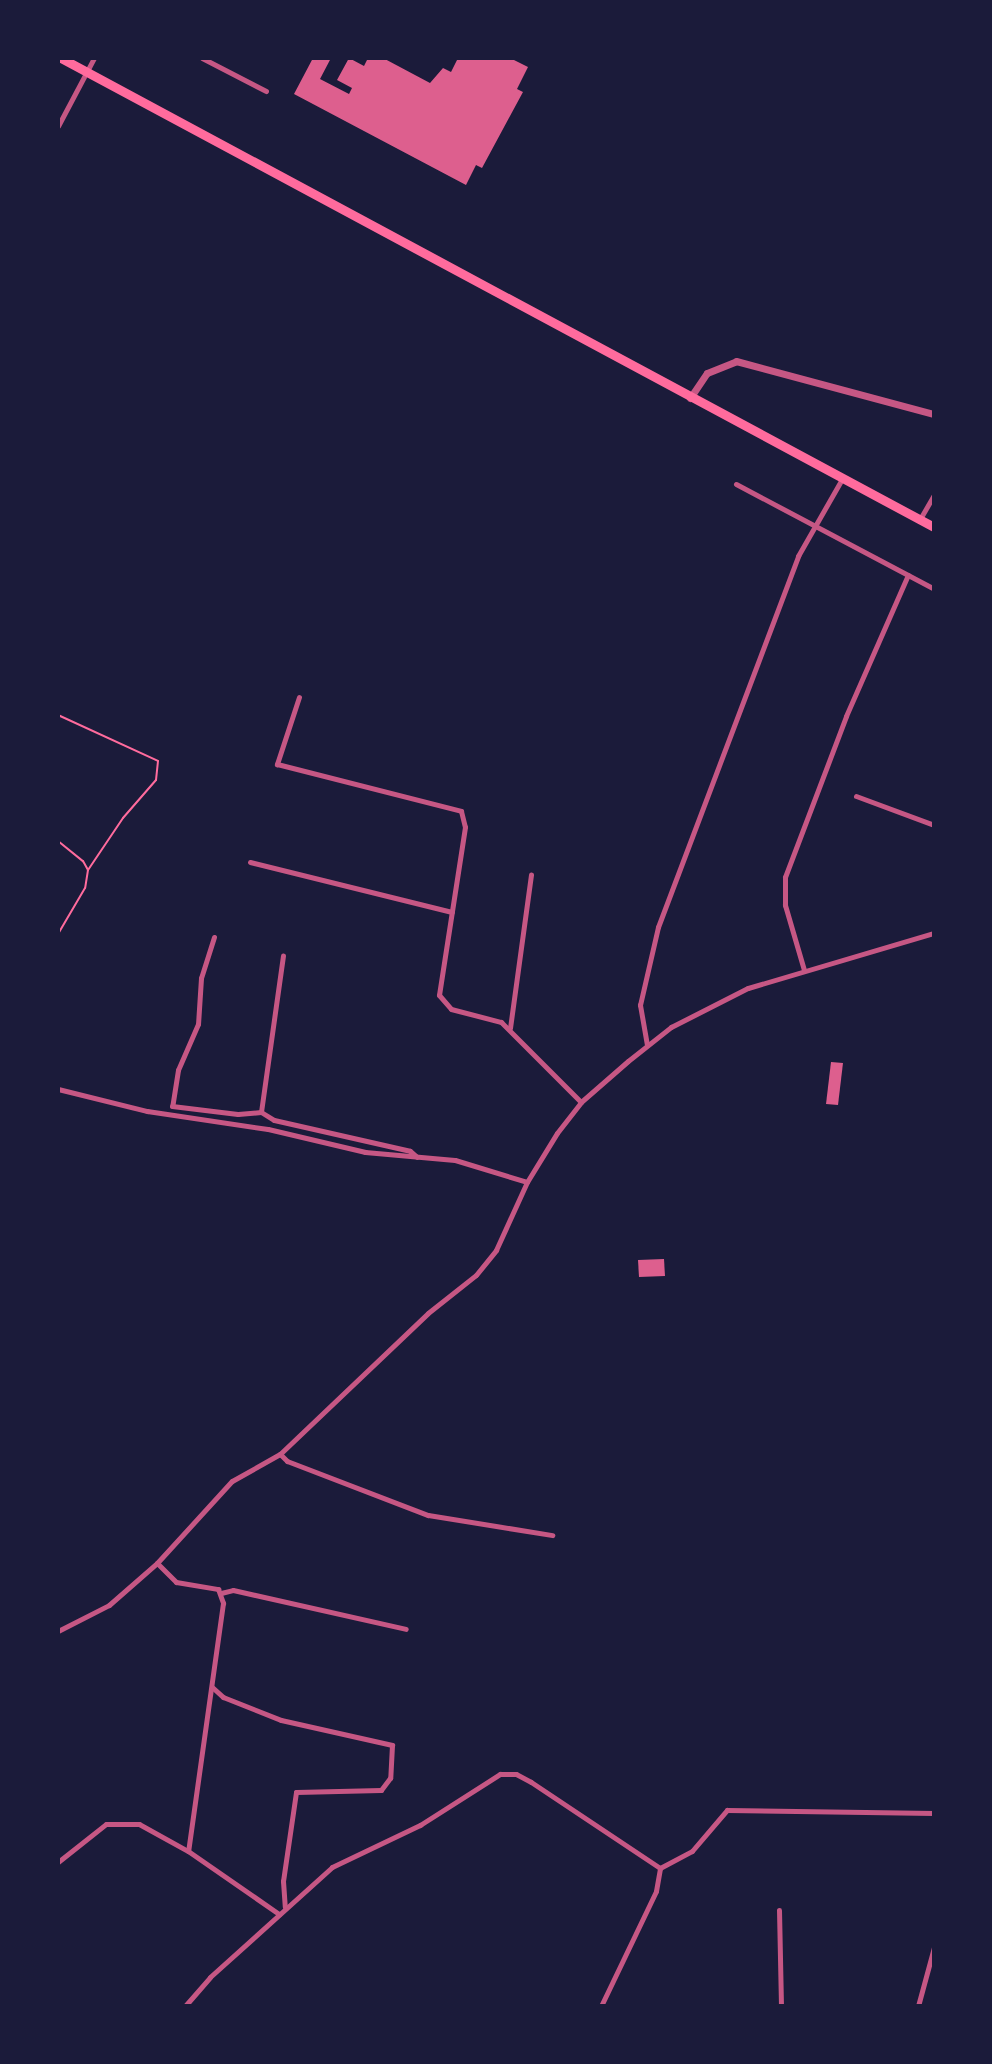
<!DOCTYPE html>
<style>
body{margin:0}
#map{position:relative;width:992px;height:2064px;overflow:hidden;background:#1b1b3a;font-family:"Noto Sans",sans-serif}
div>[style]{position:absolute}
.building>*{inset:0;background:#dd5f8e}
.path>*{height:2px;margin:-1px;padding:0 1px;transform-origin:1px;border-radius:1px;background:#ff6b9d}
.minor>*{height:5px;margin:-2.5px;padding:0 2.5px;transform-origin:2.5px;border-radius:2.5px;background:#c65784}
.tertiary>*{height:7px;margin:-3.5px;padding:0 3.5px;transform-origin:3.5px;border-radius:3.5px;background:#c65784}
.primary>*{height:9px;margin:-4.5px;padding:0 4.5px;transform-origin:4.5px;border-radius:4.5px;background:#ff6b9d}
span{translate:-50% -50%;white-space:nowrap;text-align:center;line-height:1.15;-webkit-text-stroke:7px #1b1b3a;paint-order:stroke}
.frame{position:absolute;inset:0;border:60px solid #1b1b3a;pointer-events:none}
</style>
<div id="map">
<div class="building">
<div style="clip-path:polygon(313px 58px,331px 58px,320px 79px,349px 94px,352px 88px,337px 80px,349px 58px,364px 66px,368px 58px,383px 58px,430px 83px,443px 68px,451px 72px,458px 58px,510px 58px,528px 67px,517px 89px,523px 92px,482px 168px,476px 165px,466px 185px,294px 94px)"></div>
<div style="clip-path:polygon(831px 1062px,843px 1063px,838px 1105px,826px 1104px)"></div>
<div style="clip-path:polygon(664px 1259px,665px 1276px,639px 1277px,638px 1260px)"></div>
</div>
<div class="path">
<div style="left:58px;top:715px;width:110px;rotate:24.7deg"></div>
<div style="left:158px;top:761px;width:19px;rotate:96deg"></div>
<div style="left:156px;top:780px;width:50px;rotate:131deg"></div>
<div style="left:123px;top:818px;width:63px;rotate:123.9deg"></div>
<div style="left:58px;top:841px;width:32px;rotate:39deg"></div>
<div style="left:83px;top:861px;width:10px;rotate:61deg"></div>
<div style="left:88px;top:870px;width:18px;rotate:99deg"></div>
<div style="left:85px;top:888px;width:53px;rotate:120.4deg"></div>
</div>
<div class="minor">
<div style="left:202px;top:58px;width:72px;rotate:27.3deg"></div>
<div style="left:58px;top:126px;width:77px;rotate:-62.1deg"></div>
<div style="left:736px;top:484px;width:224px;rotate:27.9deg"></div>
<div style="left:920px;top:519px;width:28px;rotate:-60deg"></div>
<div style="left:299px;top:697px;width:71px;rotate:108.2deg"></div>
<div style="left:277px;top:764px;width:190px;rotate:14.3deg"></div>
<div style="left:461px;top:811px;width:16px;rotate:76deg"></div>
<div style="left:465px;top:827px;width:170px;rotate:98.8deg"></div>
<div style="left:439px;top:995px;width:18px;rotate:49deg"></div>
<div style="left:451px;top:1009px;width:52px;rotate:14.6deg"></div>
<div style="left:501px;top:1022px;width:113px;rotate:45deg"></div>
<div style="left:856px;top:796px;width:83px;rotate:20.4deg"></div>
<div style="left:250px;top:862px;width:208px;rotate:13.9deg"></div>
<div style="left:214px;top:937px;width:43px;rotate:107.6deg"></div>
<div style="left:201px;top:978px;width:46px;rotate:93.7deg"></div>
<div style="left:198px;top:1024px;width:50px;rotate:113.5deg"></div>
<div style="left:178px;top:1070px;width:36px;rotate:99deg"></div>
<div style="left:172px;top:1106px;width:66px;rotate:6.9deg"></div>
<div style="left:238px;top:1114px;width:23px;rotate:-5deg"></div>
<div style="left:261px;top:1112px;width:15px;rotate:32deg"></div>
<div style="left:274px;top:1120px;width:139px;rotate:12.8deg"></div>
<div style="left:410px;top:1151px;width:9px;rotate:41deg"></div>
<div style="left:804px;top:970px;width:68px;rotate:-106.3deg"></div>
<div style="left:785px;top:905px;width:28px;rotate:-90deg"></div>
<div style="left:785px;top:877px;width:172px;rotate:-69.2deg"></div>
<div style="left:846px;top:716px;width:154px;rotate:-66.3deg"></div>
<div style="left:510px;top:1028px;width:155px;rotate:-82.2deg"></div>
<div style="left:647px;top:1045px;width:41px;rotate:-99.9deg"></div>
<div style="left:640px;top:1005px;width:80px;rotate:-77deg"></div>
<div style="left:658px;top:927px;width:397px;rotate:-69.3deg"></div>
<div style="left:798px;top:556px;width:89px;rotate:-60.3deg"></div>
<div style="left:58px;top:1089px;width:92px;rotate:13.9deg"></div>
<div style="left:147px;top:1111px;width:122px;rotate:8.5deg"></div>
<div style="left:268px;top:1129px;width:100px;rotate:13.3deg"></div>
<div style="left:365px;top:1152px;width:90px;rotate:5.1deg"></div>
<div style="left:455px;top:1160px;width:75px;rotate:17deg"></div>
<div style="left:261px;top:1112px;width:158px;rotate:-82deg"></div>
<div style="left:280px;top:1454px;width:10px;rotate:45deg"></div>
<div style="left:287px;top:1461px;width:151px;rotate:21deg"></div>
<div style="left:428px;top:1515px;width:126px;rotate:9.2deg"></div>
<div style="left:157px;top:1563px;width:27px;rotate:45deg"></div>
<div style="left:176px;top:1582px;width:43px;rotate:9.5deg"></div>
<div style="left:218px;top:1589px;width:15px;rotate:70deg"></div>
<div style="left:223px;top:1603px;width:250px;rotate:98deg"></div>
<div style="left:221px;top:1593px;width:12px;rotate:-14deg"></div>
<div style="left:233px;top:1590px;width:177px;rotate:12.7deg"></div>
<div style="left:58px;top:1631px;width:57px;rotate:-27deg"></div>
<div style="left:109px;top:1605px;width:64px;rotate:-41.2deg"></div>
<div style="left:157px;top:1563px;width:111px;rotate:-47.6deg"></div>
<div style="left:232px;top:1481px;width:55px;rotate:-29.4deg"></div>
<div style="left:280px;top:1454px;width:204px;rotate:-43.6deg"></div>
<div style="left:428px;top:1313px;width:61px;rotate:-38.4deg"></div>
<div style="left:476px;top:1275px;width:32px;rotate:-51deg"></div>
<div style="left:496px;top:1250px;width:75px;rotate:-65.5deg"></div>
<div style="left:527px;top:1182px;width:57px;rotate:-58.5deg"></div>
<div style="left:557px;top:1133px;width:39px;rotate:-52deg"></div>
<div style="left:581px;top:1102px;width:62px;rotate:-41.1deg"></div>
<div style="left:628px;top:1061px;width:55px;rotate:-38.3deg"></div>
<div style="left:671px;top:1027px;width:86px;rotate:-26.9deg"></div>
<div style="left:748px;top:988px;width:194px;rotate:-16.5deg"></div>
<div style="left:212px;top:1687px;width:15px;rotate:42deg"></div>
<div style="left:223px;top:1697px;width:62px;rotate:21.6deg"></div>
<div style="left:281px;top:1720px;width:114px;rotate:12.7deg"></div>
<div style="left:392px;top:1745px;width:33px;rotate:93deg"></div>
<div style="left:390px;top:1778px;width:15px;rotate:127deg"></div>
<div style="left:381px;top:1790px;width:85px;rotate:178.7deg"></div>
<div style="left:296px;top:1792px;width:90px;rotate:98.3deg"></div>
<div style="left:283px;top:1881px;width:26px;rotate:86deg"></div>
<div style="left:58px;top:1862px;width:61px;rotate:-38.4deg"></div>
<div style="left:106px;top:1824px;width:33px"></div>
<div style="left:139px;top:1824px;width:56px;rotate:28.9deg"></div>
<div style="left:188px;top:1851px;width:111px;rotate:34.7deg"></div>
<div style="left:779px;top:1910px;width:96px;rotate:88.8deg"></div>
<div style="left:185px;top:2006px;width:38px;rotate:-49deg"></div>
<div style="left:210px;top:1977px;width:164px;rotate:-42deg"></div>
<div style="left:332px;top:1867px;width:98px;rotate:-25.5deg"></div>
<div style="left:420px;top:1825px;width:95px;rotate:-32.5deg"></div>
<div style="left:500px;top:1774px;width:16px"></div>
<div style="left:516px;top:1774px;width:17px;rotate:28deg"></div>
<div style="left:531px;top:1782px;width:155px;rotate:33.7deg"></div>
<div style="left:379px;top:2006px;width:31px"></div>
<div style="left:601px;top:2006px;width:127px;rotate:-64.4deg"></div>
<div style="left:656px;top:1891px;width:23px;rotate:-80deg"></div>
<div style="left:660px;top:1868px;width:36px;rotate:-28deg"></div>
<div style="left:692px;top:1851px;width:54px;rotate:-49.5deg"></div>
<div style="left:727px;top:1810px;width:207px;rotate:0.8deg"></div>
<div style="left:918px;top:2006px;width:61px;rotate:-74.8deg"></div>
</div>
<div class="tertiary">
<div style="left:690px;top:398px;width:30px;rotate:-56deg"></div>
<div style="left:707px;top:373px;width:31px;rotate:-22deg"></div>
<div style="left:736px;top:361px;width:205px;rotate:15deg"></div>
</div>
<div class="primary">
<div style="left:61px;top:58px;width:991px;rotate:28.25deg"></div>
</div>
<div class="frame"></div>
</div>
